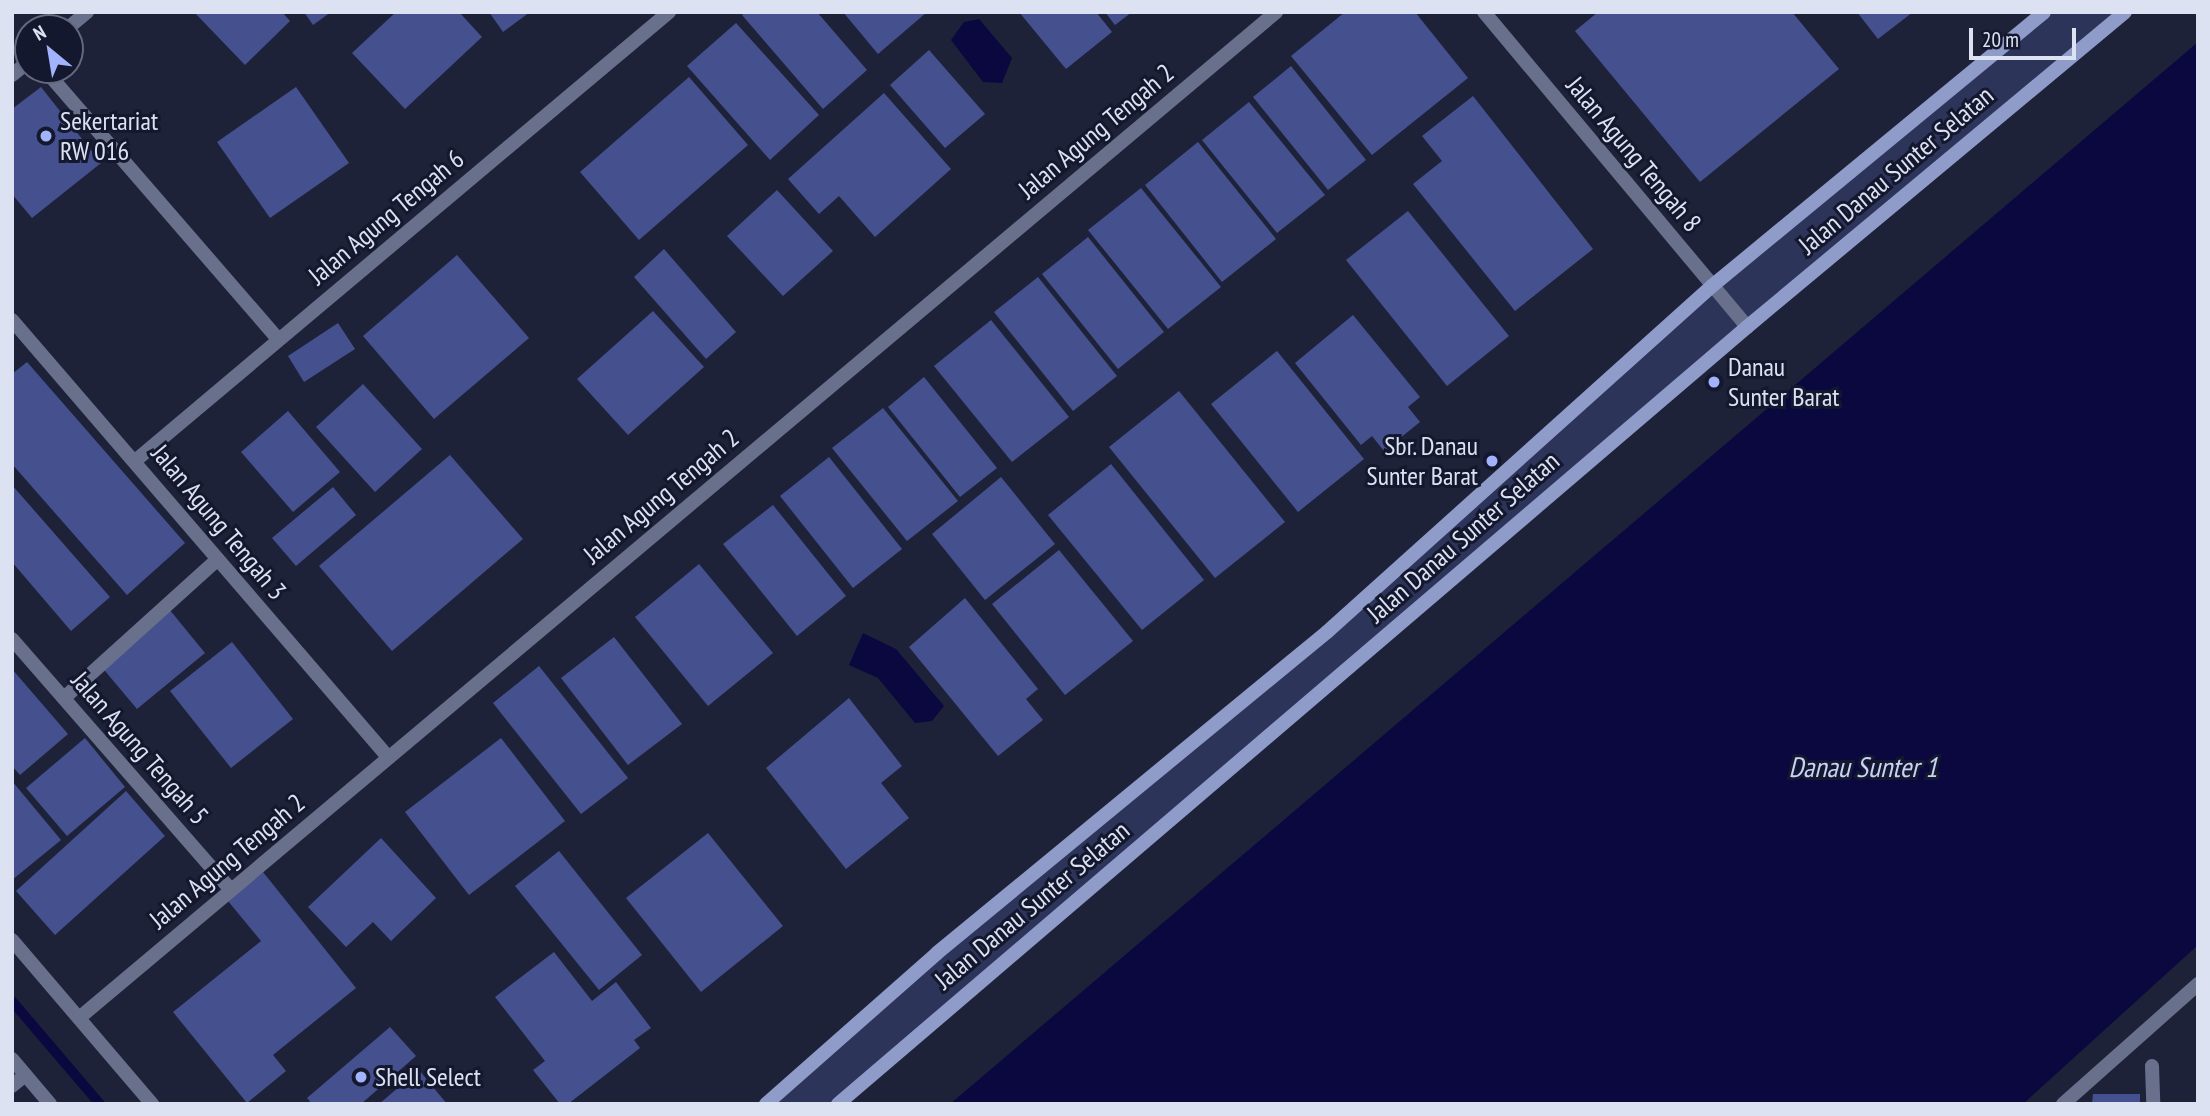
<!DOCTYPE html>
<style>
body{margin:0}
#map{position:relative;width:2210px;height:1116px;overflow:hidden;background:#1d2239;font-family:"PT Sans Narrow",sans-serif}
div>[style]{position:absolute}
.green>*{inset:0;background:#2d3459}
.water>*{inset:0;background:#0a083f}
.stream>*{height:10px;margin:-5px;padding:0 5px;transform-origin:5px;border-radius:5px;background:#0a083f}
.building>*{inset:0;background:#45518e}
.street>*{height:14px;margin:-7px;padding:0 7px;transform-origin:7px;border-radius:7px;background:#68708c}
.secondary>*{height:14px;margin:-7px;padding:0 7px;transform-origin:7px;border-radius:7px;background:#8f9bc8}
.dots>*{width:19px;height:19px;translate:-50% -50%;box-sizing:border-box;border:4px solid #14182f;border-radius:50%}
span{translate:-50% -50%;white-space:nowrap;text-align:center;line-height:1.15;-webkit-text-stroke:6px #14182f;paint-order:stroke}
.poi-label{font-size:26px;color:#dde2f2}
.left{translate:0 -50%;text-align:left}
.right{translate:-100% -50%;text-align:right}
.street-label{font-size:26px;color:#dde2f2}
.water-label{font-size:28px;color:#c8d2f6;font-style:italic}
.frame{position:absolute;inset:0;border:14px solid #dde2f2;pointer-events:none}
.north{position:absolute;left:14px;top:14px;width:70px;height:70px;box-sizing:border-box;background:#14182f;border:2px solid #64697d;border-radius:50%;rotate:330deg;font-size:19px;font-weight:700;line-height:28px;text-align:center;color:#dde2f2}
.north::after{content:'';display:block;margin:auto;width:24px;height:32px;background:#a1b3fd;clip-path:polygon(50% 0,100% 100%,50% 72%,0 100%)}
.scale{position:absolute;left:1969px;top:28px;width:107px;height:32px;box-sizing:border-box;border:4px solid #dde2f2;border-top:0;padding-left:9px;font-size:21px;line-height:24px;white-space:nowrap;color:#dde2f2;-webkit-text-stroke:5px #14182f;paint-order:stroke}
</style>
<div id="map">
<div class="green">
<div style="clip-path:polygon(2044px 12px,2125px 12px,837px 1104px,766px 1104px,1327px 632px,1712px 286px)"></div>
</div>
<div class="water">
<div style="clip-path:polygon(979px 19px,1012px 58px,1002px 83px,983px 82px,951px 40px,964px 22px)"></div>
<div style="clip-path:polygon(2198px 42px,2198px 945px,2023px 1104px,950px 1104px)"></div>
<div style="clip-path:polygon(863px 633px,896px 649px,944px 706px,932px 721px,915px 723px,878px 678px,849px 665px)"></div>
</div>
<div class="stream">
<div style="left:12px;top:1001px;width:135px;rotate:49.5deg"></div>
</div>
<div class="building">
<div style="clip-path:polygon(194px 12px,282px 12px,290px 21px,245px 65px)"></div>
<div style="clip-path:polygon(304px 12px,331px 12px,313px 25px)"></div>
<div style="clip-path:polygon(396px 12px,459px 12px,482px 37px,405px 109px,352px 53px)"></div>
<div style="clip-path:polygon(489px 12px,530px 12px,503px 32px)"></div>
<div style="clip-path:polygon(746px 12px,817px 12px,867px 70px,823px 109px,742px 15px)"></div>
<div style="clip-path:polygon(843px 12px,927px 12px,878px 54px)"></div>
<div style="clip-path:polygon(1019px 12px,1096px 12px,1112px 32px,1066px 69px)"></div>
<div style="clip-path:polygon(1105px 12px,1132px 12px,1115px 25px)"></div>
<div style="clip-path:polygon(1345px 12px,1415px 12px,1468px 78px,1372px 155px,1291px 56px)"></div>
<div style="clip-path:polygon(1598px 12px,1792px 12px,1839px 69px,1700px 182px,1575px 31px)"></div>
<div style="clip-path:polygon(1857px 12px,1913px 12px,1878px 39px)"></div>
<div style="clip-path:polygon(736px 23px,819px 115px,770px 160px,687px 66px)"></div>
<div style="clip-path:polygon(929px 50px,985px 114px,945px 148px,890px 85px)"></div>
<div style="clip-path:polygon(1291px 66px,1366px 160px,1328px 190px,1253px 97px)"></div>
<div style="clip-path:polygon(689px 77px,748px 145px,639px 240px,580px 172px)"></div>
<div style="clip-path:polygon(41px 87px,101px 163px,32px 218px,12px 194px,12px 109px)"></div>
<div style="clip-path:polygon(296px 87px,349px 163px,270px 218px,217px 142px)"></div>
<div style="clip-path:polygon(884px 93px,951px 169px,875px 237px,839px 196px,819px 214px,788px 179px)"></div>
<div style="clip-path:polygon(1473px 96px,1593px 249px,1515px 311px,1413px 184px,1442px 161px,1422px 136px)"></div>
<div style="clip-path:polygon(1249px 102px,1325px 195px,1277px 233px,1202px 140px)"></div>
<div style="clip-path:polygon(1198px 142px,1276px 239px,1222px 282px,1145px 185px)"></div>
<div style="clip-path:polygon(1141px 188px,1221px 287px,1168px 329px,1088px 230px)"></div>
<div style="clip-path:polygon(777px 190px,833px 251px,783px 296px,727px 236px)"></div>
<div style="clip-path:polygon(1408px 211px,1509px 336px,1447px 386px,1346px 260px)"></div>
<div style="clip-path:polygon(1088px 237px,1164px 332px,1118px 369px,1042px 274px)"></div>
<div style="clip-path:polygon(664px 249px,736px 332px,706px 359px,634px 277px)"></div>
<div style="clip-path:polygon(457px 255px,529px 338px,434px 419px,363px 336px)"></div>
<div style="clip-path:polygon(1038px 277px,1117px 376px,1073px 411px,994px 312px)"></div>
<div style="clip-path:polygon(653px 311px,704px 367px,628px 435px,577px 379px)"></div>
<div style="clip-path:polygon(1353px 315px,1420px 397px,1408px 407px,1420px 422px,1384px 451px,1372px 436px,1361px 445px,1295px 363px)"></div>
<div style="clip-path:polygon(991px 320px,1069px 417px,1012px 462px,934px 366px)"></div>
<div style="clip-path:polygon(338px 323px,355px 349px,304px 382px,288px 356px)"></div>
<div style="clip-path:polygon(1277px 351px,1364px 459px,1298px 512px,1211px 404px)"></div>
<div style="clip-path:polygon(27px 362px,185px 543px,127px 595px,12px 464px,12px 374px)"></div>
<div style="clip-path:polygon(924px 377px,997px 468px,960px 497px,888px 407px)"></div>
<div style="clip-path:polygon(363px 384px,422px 449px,375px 492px,316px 427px)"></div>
<div style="clip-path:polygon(1179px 391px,1285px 522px,1215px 578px,1109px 447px)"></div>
<div style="clip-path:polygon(883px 408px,958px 501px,907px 541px,832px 448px)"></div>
<div style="clip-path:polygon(288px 411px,340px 472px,293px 512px,241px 452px)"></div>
<div style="clip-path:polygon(450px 455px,523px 539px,392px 651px,319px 566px)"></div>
<div style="clip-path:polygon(829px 457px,902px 549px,853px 588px,780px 496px)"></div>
<div style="clip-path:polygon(1111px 464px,1204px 580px,1142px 630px,1048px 515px)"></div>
<div style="clip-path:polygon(1001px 477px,1055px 544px,985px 600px,932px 534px)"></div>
<div style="clip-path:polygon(12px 485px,110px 597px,71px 631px,12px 562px)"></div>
<div style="clip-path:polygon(333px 487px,356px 515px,296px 566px,272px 538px)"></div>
<div style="clip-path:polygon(773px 505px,846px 596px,797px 636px,723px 544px)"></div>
<div style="clip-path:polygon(1059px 550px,1133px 641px,1065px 695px,992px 604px)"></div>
<div style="clip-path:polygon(699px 564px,773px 653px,708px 706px,635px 617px)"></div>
<div style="clip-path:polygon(965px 598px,1038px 689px,1026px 699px,1043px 720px,998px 756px,909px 647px)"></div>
<div style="clip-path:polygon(169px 609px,205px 653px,137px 709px,100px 665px)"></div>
<div style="clip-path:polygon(614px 637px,682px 724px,628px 765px,561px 678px)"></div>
<div style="clip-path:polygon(232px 642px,293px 719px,231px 768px,170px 691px)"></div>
<div style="clip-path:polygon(539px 666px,628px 778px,581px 814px,493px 703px)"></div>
<div style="clip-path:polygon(12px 669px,68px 734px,20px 775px,12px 766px)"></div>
<div style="clip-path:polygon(849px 698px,902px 766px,881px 783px,909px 818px,846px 869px,766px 768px)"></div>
<div style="clip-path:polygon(85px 738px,125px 787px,67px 836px,26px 788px)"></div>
<div style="clip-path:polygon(501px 738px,565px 821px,469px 895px,405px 812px)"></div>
<div style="clip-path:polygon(12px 781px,61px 840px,12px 880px)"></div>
<div style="clip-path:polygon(126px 791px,165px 836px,55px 935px,16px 891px)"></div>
<div style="clip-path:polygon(708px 833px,783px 926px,701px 992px,626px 898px)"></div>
<div style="clip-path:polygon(381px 838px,436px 898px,391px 941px,373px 922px,346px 947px,308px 907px)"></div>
<div style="clip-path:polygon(559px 851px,642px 955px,599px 990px,515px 886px)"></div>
<div style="clip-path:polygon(263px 872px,356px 988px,273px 1055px,286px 1071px,247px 1103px,173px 1012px,261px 941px,228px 901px)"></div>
<div style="clip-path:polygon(554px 952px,592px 1001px,616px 982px,651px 1028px,634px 1040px,640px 1048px,568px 1104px,560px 1104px,533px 1070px,545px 1061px,495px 997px)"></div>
<div style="clip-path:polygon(390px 1027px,416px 1056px,361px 1104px,312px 1104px,307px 1098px)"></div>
<div style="clip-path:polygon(419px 1070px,447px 1104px,379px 1104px)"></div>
<div style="clip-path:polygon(2093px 1094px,2140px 1094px,2140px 1104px,2092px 1104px)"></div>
</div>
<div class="street">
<div style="left:1484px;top:12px;width:410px;rotate:50.1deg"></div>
<div style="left:68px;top:28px;width:25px;rotate:-40deg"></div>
<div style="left:45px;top:70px;width:356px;rotate:49.1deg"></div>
<div style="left:12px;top:75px;width:21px;rotate:-39deg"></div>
<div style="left:12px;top:320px;width:576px;rotate:49.29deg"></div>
<div style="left:135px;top:461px;width:698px;rotate:-40.06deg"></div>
<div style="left:12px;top:639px;width:333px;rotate:48.9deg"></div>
<div style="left:64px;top:698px;width:207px;rotate:-42.1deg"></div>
<div style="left:12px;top:940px;width:216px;rotate:49.5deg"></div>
<div style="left:79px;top:1018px;width:1564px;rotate:-40.04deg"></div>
<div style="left:12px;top:1059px;width:59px;rotate:49.8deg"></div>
<div style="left:2152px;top:1066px;width:38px;rotate:88deg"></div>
<div style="left:12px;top:1086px;width:17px;rotate:-40deg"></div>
<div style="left:2063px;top:1104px;width:181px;rotate:-41.6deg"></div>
</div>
<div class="secondary">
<div style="left:766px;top:1104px;width:228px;rotate:-41.4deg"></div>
<div style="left:937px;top:953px;width:505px;rotate:-39.46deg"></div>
<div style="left:1327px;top:632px;width:518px;rotate:-41.95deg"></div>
<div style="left:1712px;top:286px;width:430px;rotate:-39.5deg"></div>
<div style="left:838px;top:1104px;width:1196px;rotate:-40.52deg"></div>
<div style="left:1747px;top:327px;width:492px;rotate:-39.8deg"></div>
</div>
<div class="dots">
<div style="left:46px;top:136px;background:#a1b3fd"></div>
<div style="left:1714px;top:382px;background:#a1b3fd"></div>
<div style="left:1492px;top:461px;background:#a1b3fd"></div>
<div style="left:361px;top:1077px;background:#a1b3fd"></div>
</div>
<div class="poi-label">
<span class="left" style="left:60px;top:136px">Sekertariat<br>RW 016</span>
<span class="left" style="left:1728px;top:382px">Danau<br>Sunter Barat</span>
<span class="right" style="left:1478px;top:461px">Sbr. Danau<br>Sunter Barat</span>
<span class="left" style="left:375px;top:1077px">Shell Select</span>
</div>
<div class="street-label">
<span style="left:1096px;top:131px;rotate:-40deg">Jalan Agung Tengah 2</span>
<span style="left:1634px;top:154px;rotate:50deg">Jalan Agung Tengah 8</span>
<span style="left:1896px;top:170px;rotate:-40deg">Jalan Danau Sunter Selatan</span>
<span style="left:386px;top:217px;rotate:-40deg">Jalan Agung Tengah 6</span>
<span style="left:661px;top:496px;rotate:-40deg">Jalan Agung Tengah 2</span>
<span style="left:219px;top:522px;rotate:50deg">Jalan Agung Tengah 3</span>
<span style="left:1463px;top:537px;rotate:-41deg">Jalan Danau Sunter Selatan</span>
<span style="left:140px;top:748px;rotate:49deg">Jalan Agung Tengah 5</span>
<span style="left:227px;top:861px;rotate:-40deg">Jalan Agung Tengah 2</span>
<span style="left:1032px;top:905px;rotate:-40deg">Jalan Danau Sunter Selatan</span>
</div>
<div class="water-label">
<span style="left:1863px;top:767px">Danau Sunter 1</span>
</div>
<div class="frame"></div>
<div class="north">N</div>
<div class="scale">20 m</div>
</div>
